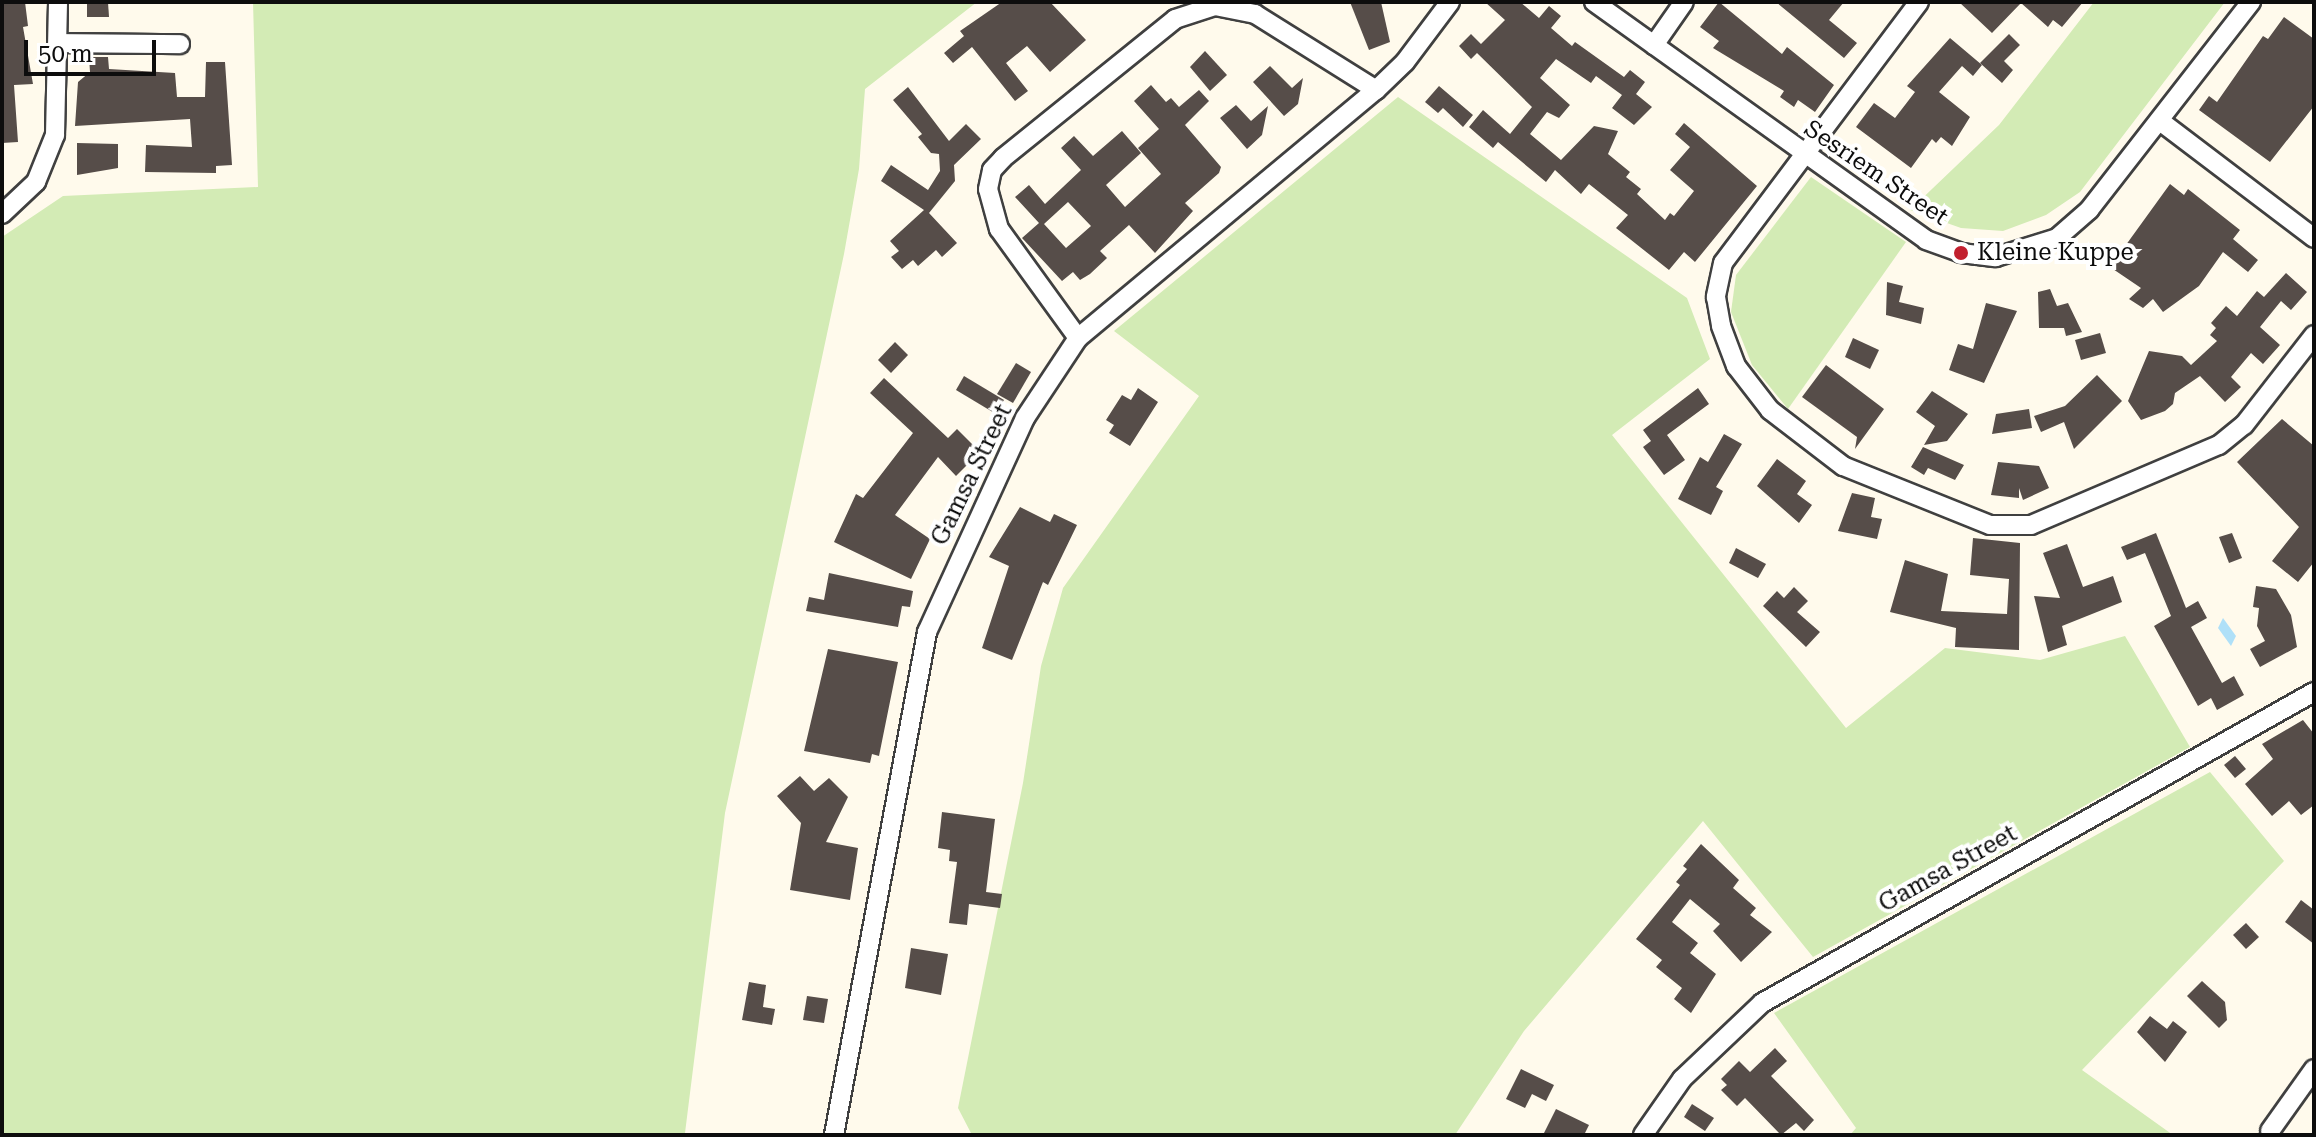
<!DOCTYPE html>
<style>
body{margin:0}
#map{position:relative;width:2316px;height:1137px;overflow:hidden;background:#fffaec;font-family:"Roboto Serif",serif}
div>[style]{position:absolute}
.green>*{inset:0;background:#d3ebb5}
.water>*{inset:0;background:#afe0f8}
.building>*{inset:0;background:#564d49}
.roads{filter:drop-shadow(2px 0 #404040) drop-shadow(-2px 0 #404040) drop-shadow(0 2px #404040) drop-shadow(0 -2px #404040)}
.minor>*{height:18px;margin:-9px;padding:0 9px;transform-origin:9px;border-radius:9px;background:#fff}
.dots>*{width:22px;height:22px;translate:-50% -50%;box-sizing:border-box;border:4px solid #fff;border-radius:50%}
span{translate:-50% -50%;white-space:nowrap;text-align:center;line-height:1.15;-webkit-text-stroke:8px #fff;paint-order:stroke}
.street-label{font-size:24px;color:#0d0d0d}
.poi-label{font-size:24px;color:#0d0d0d}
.left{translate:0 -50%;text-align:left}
.frame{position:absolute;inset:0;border:4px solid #0d0d0d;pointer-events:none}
.scale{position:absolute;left:24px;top:40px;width:132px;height:36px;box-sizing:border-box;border:4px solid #0d0d0d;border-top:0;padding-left:10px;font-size:24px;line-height:28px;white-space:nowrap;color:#0d0d0d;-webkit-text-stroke:6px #fff;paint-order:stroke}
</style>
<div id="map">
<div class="green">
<div style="clip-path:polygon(253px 2px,977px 2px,865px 89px,859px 169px,844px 254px,725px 813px,685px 1133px,691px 1135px,2px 1135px,2px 237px,63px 196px,258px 187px)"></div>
<div style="clip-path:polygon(2094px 2px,2225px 2px,2080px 192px,2046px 215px,2003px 231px,1961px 228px,1910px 210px,1999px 125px)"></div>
<div style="clip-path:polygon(1398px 97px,1687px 298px,1710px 359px,1612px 435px,1846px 728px,1945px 648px,2040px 660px,2125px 636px,2190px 747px,1813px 957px,1703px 821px,1524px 1031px,1455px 1135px,972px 1135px,958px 1108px,1023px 783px,1041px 666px,1063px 588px,1199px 396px,1114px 331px)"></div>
<div style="clip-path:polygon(1811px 177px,1906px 242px,1788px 409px,1752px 365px,1731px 312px,1736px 275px)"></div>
<div style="clip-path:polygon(2210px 772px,2284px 861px,2082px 1070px,2173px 1135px,1850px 1135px,1856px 1128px,1774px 1013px)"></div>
</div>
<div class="water">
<div style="clip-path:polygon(2223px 618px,2236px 636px,2231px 646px,2218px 628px)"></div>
</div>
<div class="building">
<div style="clip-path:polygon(25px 2px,28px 26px,23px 27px,33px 84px,14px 85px,18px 142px,2px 143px,2px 4px)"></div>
<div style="clip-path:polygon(87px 2px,108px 2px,109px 17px,87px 17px)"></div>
<div style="clip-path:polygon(1002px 2px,1050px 2px,1086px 40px,1050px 72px,1027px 46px,1006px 63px,1028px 91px,1015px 101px,972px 47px,953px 63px,944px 53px,964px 36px,960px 31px)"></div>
<div style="clip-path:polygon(1350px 2px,1381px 2px,1390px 42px,1369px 50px)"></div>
<div style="clip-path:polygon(1485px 2px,1520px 2px,1539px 18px,1549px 6px,1561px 16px,1551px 28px,1572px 46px,1575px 42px,1624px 77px,1630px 70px,1645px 82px,1636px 94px,1652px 107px,1634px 125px,1612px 108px,1622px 95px,1596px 76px,1591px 83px,1556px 59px,1540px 78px,1570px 105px,1559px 118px,1547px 112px,1530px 134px,1561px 160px,1594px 126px,1618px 131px,1608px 154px,1630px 172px,1626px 177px,1641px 189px,1637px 194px,1665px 220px,1670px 213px,1674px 216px,1694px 191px,1670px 170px,1690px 147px,1675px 134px,1684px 123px,1757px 186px,1695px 262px,1684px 252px,1669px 270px,1616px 228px,1628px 215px,1589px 184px,1581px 194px,1555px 170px,1546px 182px,1498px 142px,1493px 148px,1469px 127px,1483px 110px,1510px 134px,1532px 107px,1477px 53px,1471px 59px,1459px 46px,1471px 34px,1481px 44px,1505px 20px)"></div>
<div style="clip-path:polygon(1719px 2px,1782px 54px,1787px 47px,1834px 85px,1815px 112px,1798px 100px,1794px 107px,1780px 97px,1784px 91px,1713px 48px,1719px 41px,1700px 27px)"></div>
<div style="clip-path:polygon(1776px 2px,1844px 2px,1829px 20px,1857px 43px,1844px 58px)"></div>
<div style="clip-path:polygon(1959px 2px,2083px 2px,2062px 27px,2053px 20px,2048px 27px,2021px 3px,1992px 33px)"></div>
<div style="clip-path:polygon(2284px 17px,2314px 39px,2314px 106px,2270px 162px,2199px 110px,2209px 96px,2217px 102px,2263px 36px,2268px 39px)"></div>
<div style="clip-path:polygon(2009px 34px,2020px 45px,2004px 61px,2013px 70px,2002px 83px,1980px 63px)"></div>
<div style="clip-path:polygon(1950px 38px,1982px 65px,1973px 76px,1962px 66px,1939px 92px,1970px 117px,1952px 146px,1941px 137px,1936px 143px,1932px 139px,1911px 168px,1856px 127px,1874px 103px,1895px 118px,1915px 92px,1907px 86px)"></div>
<div style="clip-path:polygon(1205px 51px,1227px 75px,1210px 91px,1190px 67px)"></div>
<div style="clip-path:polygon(89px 57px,108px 57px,109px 69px,175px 73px,177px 97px,205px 97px,206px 62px,225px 62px,232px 165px,216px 166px,216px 173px,145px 172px,146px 145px,192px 147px,190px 119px,75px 126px,78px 82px,90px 72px)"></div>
<div style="clip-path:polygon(1270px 66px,1292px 88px,1303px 78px,1298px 104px,1284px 116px,1253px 82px)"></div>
<div style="clip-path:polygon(evenodd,1151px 85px,1166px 102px,1171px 98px,1179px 107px,1199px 90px,1209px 101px,1185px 125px,1221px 167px,1219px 173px,1185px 203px,1193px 211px,1155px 253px,1129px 225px,1100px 251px,1107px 258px,1090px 274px,1080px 280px,1073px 272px,1062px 281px,1022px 238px,1039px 223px,1015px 197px,1029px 185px,1045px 204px,1081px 170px,1061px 148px,1074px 136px,1093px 156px,1122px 131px,1141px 153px,1106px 185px,1125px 207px,1161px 174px,1138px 148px,1159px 129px,1134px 101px,1151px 85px,1068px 202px,1091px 226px,1066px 248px,1044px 224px,1068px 202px)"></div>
<div style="clip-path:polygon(1439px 86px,1473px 115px,1463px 127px,1443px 108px,1438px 113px,1425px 102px)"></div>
<div style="clip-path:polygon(908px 87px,949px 141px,966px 124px,981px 139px,954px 165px,955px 181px,929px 213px,957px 243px,942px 257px,936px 250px,918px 266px,913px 260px,902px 269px,891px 257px,899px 251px,890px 241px,924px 210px,881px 181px,891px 165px,928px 190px,940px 171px,939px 154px,931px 153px,918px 137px,922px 134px,893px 100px)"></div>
<div style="clip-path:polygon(1236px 105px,1251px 121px,1268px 106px,1262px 135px,1247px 149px,1220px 118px)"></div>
<div style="clip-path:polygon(77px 143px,118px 144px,118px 168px,77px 175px)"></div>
<div style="clip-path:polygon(2170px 184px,2184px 195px,2188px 189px,2240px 230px,2233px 239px,2258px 260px,2248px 272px,2223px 252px,2199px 286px,2163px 312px,2153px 299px,2143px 308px,2129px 299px,2141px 288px,2110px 267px)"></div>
<div style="clip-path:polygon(2286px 273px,2307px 292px,2291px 310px,2281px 301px,2260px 327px,2280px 345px,2263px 364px,2251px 353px,2231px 377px,2241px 387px,2225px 402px,2200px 376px,2175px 393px,2173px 404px,2165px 411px,2141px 420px,2128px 401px,2149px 351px,2182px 356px,2191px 365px,2217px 341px,2210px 335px,2216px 328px,2211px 323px,2226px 306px,2237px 316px,2257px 291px,2264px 297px)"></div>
<div style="clip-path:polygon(1887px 282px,1903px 286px,1899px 302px,1924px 308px,1921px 324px,1886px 315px)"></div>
<div style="clip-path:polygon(2050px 289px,2057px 306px,2068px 303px,2082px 332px,2066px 336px,2064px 328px,2039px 328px,2038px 292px)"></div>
<div style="clip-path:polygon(1986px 303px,2017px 311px,1984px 383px,1949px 370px,1958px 344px,1973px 349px)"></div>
<div style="clip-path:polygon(2100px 333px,2106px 353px,2081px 360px,2075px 340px)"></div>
<div style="clip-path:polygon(1853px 338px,1879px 350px,1870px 369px,1845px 357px)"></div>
<div style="clip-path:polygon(895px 342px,908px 355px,891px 373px,878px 360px)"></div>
<div style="clip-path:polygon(1016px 363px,1031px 372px,1013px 403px,997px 394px)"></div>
<div style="clip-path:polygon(1826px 365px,1884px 409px,1855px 449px,1857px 437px,1802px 397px)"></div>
<div style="clip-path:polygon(2097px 375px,2122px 401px,2074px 449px,2064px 422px,2041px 432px,2034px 416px,2065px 406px)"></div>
<div style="clip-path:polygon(964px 376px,1004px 400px,996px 414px,956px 390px)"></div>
<div style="clip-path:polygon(884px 378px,948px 438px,957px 429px,980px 452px,956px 476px,938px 457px,895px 515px,930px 539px,911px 579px,834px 542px,856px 494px,863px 498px,913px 433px,870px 393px)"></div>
<div style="clip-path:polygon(1138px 388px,1158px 402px,1130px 446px,1109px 433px,1114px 425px,1106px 420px,1122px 395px,1131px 400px)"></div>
<div style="clip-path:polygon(1698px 388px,1709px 404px,1667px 435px,1685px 460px,1664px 475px,1643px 447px,1651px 441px,1643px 430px)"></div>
<div style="clip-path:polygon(1932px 391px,1968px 414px,1947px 441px,1924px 445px,1935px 426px,1916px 412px)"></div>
<div style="clip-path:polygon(2029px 409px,2032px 428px,1992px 434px,1996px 414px)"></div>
<div style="clip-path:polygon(2282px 419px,2314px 446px,2314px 562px,2298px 582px,2272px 561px,2299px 527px,2237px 462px)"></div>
<div style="clip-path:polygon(1724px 434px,1742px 444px,1716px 487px,1723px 491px,1711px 515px,1678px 499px,1700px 457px,1708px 462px)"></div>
<div style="clip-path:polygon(1923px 447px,1964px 465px,1955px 480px,1928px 468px,1924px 475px,1911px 467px)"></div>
<div style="clip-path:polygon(1777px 459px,1806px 481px,1797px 494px,1812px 505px,1799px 523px,1757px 486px)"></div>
<div style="clip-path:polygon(1998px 462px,2039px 466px,2049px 488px,2023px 500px,2019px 488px,2019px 498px,1991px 495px)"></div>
<div style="clip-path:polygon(1852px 493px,1875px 498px,1871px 517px,1882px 519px,1877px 539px,1838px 531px)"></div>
<div style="clip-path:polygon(1020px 507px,1050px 522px,1054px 514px,1077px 525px,1048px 585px,1043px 582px,1012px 660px,982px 648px,1009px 566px,989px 557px)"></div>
<div style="clip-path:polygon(2156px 533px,2186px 608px,2198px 601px,2207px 618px,2191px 627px,2222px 683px,2234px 676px,2244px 695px,2217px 710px,2211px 698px,2198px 706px,2154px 626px,2171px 616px,2145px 553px,2127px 560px,2121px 547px)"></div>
<div style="clip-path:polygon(2232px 533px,2242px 558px,2229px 563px,2219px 537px)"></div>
<div style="clip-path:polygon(1973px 538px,2020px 543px,2019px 650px,1955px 647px,1956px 628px,1890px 612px,1905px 560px,1948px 574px,1941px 611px,2007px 614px,2009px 579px,1970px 575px)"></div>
<div style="clip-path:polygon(2067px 544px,2083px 587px,2113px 576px,2122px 602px,2062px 626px,2067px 645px,2048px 652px,2034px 596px,2060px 598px,2043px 553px)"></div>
<div style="clip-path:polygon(1736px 548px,1766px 564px,1758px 578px,1729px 563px)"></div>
<div style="clip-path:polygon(829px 573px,913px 591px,910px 607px,902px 606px,898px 627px,806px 611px,809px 597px,824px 600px)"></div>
<div style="clip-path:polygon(2256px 586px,2276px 589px,2291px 615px,2297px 647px,2260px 667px,2250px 649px,2265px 641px,2257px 626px,2259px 608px,2253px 607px)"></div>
<div style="clip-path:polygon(1794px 587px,1808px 601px,1797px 612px,1820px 632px,1806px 647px,1763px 606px,1777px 591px,1784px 598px)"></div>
<div style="clip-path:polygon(828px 649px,898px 662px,879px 756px,872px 754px,870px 763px,804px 751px)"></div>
<div style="clip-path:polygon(2303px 720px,2314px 734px,2314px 805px,2301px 815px,2289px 801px,2272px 816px,2245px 784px,2273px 759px,2262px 744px)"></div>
<div style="clip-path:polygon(2235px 756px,2246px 769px,2235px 778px,2224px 765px)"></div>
<div style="clip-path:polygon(800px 776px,814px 791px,829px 778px,848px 797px,826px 842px,858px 848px,850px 900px,790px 890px,801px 823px,777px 796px)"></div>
<div style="clip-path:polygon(942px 812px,995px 819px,986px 892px,1002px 894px,1000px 908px,969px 904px,967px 925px,949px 923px,957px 862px,949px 861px,950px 850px,938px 848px)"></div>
<div style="clip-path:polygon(1701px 844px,1739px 880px,1733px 888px,1756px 908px,1750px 915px,1772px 932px,1741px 962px,1713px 931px,1720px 924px,1690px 899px,1672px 922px,1698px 943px,1690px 953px,1716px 974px,1691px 1013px,1674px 999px,1682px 988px,1656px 967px,1662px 960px,1636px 939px,1680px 885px,1676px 882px,1687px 869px,1683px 866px)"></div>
<div style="clip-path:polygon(2301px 900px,2314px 910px,2314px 944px,2285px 922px)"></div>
<div style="clip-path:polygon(2246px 923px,2259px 937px,2246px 949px,2233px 935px)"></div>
<div style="clip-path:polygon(911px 948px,948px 954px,941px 995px,905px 988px)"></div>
<div style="clip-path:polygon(2202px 981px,2225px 1002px,2227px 1020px,2219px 1028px,2187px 996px)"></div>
<div style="clip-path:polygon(749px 982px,766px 985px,763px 1007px,775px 1009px,772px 1025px,742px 1020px)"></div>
<div style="clip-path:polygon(807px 996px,828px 999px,824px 1023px,803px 1020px)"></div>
<div style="clip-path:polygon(2150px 1016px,2167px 1029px,2173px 1021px,2187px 1032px,2165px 1062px,2137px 1032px)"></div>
<div style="clip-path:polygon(1775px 1048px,1787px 1061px,1771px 1076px,1814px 1120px,1804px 1131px,1796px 1123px,1781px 1135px,1745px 1098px,1737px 1106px,1721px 1090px,1727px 1085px,1721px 1079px,1739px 1061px,1750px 1072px)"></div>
<div style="clip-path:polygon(1521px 1069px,1554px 1085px,1546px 1101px,1532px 1094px,1525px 1108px,1506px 1099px)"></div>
<div style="clip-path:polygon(1692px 1104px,1714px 1118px,1705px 1131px,1684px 1117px)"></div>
<div style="clip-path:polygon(1556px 1109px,1589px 1125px,1584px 1135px,1543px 1135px)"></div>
</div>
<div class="roads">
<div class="minor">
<div style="left:1594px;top:2px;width:408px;rotate:35.6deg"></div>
<div style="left:1926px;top:240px;width:37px;rotate:20deg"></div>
<div style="left:1961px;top:253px;width:35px;rotate:7deg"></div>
<div style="left:1996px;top:257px;width:64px;rotate:-17.3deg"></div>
<div style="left:2057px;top:238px;width:43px;rotate:-41.2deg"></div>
<div style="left:2089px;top:210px;width:264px;rotate:-52.1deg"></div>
<div style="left:1919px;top:2px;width:326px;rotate:126.9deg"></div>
<div style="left:1723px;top:263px;width:35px;rotate:102deg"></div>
<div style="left:1716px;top:297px;width:29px;rotate:80deg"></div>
<div style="left:1721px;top:326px;width:43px;rotate:69.4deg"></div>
<div style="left:1736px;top:366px;width:56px;rotate:52.3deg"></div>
<div style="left:1770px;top:410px;width:92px;rotate:37.5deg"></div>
<div style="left:1843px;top:466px;width:158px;rotate:21.9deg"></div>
<div style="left:1990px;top:525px;width:41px"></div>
<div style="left:2031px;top:525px;width:204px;rotate:-23.1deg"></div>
<div style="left:2219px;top:445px;width:32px;rotate:-39deg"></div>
<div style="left:2244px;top:425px;width:114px;rotate:-52.1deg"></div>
<div style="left:59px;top:43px;width:121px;rotate:0.5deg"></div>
<div style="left:1654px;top:45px;width:52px;rotate:-55.1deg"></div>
<div style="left:2160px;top:121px;width:193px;rotate:37.2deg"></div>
<div style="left:2px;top:214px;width:47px;rotate:-43.3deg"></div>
<div style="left:36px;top:182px;width:51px;rotate:-68deg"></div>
<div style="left:55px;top:135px;width:133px;rotate:-88.7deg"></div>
<div style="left:1078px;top:338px;width:135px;rotate:-125.9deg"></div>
<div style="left:999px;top:229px;width:41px;rotate:-105.4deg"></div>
<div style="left:988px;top:189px;width:19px;rotate:-78deg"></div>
<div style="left:992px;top:170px;width:16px;rotate:-47deg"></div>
<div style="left:1003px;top:158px;width:221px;rotate:-38.9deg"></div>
<div style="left:1175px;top:19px;width:42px;rotate:-18deg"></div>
<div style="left:1215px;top:6px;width:41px;rotate:11.3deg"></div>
<div style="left:1255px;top:14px;width:143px;rotate:32.1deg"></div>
<div style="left:2270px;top:1131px;width:76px;rotate:-54.6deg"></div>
<div style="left:834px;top:1135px;width:512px;rotate:-79.52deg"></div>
<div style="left:927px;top:632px;width:235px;rotate:-65.4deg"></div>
<div style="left:1025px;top:418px;width:96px;rotate:-56.5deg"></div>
<div style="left:1078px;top:338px;width:388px;rotate:-39.8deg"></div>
<div style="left:1376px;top:90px;width:40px;rotate:-44deg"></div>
<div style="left:1405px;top:62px;width:75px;rotate:-53.1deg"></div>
<div style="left:1643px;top:1135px;width:68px;rotate:-55.1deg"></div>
<div style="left:1682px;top:1079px;width:110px;rotate:-43.5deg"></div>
<div style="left:1762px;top:1003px;width:634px;rotate:-29.4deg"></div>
</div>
</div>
<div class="dots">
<div style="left:1961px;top:253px;background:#c2202f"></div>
</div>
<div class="street-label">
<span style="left:1876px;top:173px;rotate:34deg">Sesriem Street</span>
<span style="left:972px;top:475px;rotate:-64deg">Gamsa Street</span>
<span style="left:1948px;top:869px;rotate:-29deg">Gamsa Street</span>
</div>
<div class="poi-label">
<span class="left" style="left:1977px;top:253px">Kleine Kuppe</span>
</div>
<div class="frame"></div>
<div class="scale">50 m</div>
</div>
